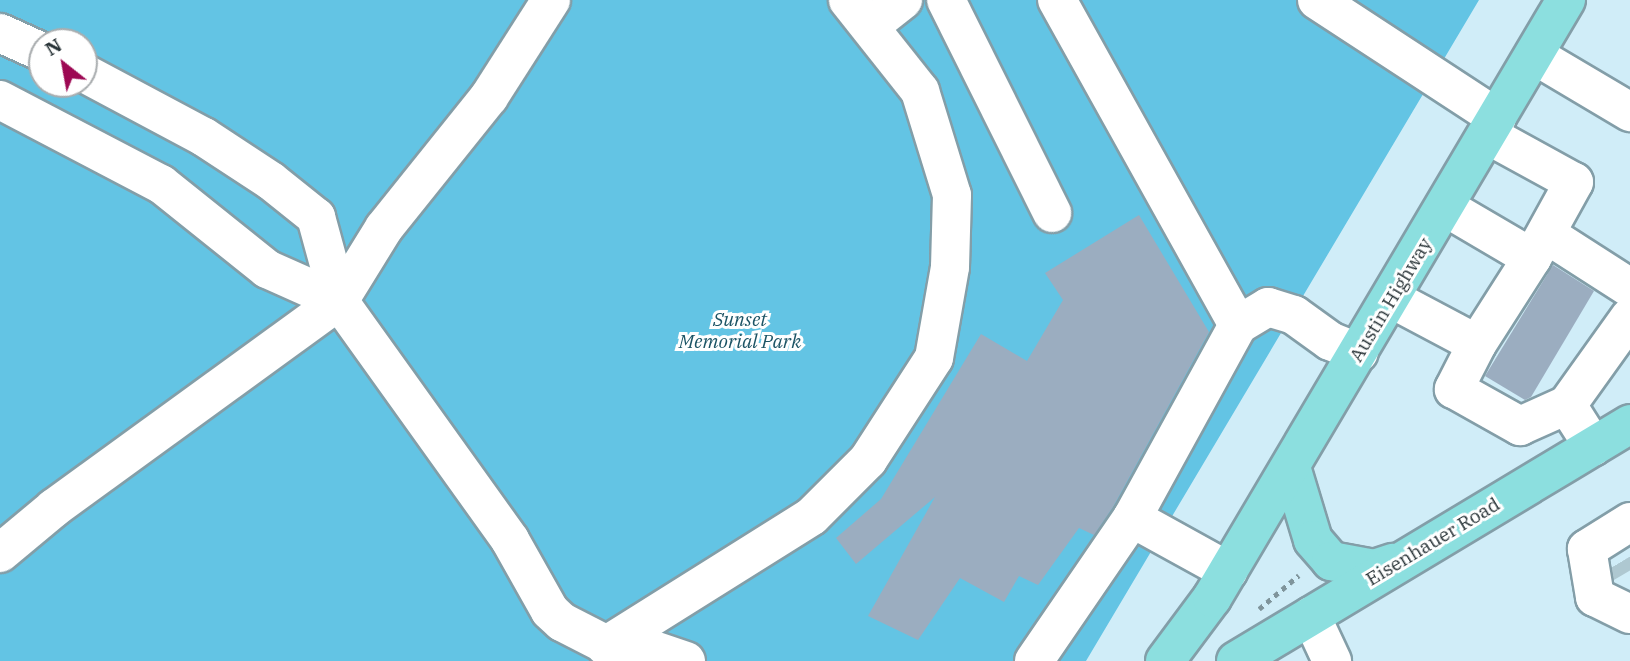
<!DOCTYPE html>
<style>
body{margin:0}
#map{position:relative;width:1630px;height:661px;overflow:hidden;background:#d0edf8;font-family:"IBM Plex Serif",serif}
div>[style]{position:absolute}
.green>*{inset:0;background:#63c4e4}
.building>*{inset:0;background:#9badc0}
.minor-tunnel>*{height:38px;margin-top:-19px;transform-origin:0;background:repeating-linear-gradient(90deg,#aec8d1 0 38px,transparent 0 57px)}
.path>*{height:4.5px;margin-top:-2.25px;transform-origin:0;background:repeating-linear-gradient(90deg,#7f949b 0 5px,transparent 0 10px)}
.roads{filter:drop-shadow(2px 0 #839ea8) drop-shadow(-2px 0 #839ea8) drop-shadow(0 2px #839ea8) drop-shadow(0 -2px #839ea8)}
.minor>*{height:38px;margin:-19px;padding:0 19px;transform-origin:19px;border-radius:19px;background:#fff}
.major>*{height:38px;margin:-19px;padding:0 19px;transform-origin:19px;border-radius:19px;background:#8cdfdf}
span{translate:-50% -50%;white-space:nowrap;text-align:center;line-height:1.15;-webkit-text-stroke:6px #fff;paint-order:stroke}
.street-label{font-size:19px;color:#283337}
.park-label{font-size:19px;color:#1c5465;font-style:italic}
.north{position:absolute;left:28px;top:28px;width:70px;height:70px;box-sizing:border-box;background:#fff;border:2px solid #a9adaf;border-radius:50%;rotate:329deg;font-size:19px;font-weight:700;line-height:28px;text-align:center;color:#283337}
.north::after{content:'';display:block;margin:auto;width:24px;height:32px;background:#9d0853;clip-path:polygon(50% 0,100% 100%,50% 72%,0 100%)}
</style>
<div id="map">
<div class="green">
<div style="clip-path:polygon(evenodd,0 0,1479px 0,1086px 661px,0 661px,0 0,42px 42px,84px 42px,84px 84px,42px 84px,42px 42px)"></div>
</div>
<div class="building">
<div style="clip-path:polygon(1139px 215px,1209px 332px,1113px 507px,1094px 535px,1079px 528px,1038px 585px,1019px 576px,1004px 602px,960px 578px,918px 640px,868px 616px,935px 497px,856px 564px,836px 538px,881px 499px,981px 334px,1027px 361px,1063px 300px,1045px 273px)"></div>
<div style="clip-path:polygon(1553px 265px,1594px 291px,1531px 397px,1525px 400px,1485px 376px)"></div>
</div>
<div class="minor-tunnel">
<div style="left:1624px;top:560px;width:12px;rotate:59deg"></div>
</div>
<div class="path">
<div style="left:1259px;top:609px;width:52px;rotate:-40.4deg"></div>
</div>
<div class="roads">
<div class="minor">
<div style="left:551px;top:0;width:115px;rotate:122.6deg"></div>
<div style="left:489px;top:97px;width:168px;rotate:128.7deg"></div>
<div style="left:384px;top:228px;width:86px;rotate:121.7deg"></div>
<div style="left:339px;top:301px;width:294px;rotate:54.4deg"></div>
<div style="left:510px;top:540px;width:81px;rotate:60.6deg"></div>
<div style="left:550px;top:611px;width:16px;rotate:43deg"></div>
<div style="left:562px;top:622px;width:51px;rotate:27.1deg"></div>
<div style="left:607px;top:645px;width:26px;rotate:-4deg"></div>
<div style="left:633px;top:643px;width:56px;rotate:18.8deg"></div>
<div style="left:946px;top:0;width:238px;rotate:63.5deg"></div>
<div style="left:1317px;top:0;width:215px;rotate:33.2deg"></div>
<div style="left:870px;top:26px;width:42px;rotate:-38.2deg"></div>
<div style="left:0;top:33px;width:46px;rotate:24.3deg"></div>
<div style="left:1534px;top:55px;width:112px;rotate:30.7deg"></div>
<div style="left:84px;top:73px;width:136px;rotate:28.1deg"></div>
<div style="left:204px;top:137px;width:80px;rotate:33.3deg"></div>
<div style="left:271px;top:181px;width:58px;rotate:38.7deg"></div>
<div style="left:316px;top:217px;width:87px;rotate:74.7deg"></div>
<div style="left:0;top:100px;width:182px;rotate:27.6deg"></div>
<div style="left:161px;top:184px;width:136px;rotate:38.7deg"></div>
<div style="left:267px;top:269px;width:79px;rotate:24deg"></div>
<div style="left:1488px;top:135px;width:98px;rotate:28.7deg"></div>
<div style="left:1574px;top:182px;width:87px;rotate:118.9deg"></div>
<div style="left:1546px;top:234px;width:100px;rotate:32.7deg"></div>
<div style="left:1392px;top:299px;width:96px;rotate:27.9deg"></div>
<div style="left:1477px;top:344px;width:102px;rotate:-57.4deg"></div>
<div style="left:1532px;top:258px;width:101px;rotate:-149.6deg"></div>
<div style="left:1238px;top:325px;width:35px;rotate:-31deg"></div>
<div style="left:1268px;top:307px;width:27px;rotate:17deg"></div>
<div style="left:1294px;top:315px;width:44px;rotate:35.8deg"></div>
<div style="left:1330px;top:341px;width:31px;rotate:22deg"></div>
<div style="left:1477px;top:344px;width:51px;rotate:117.1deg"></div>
<div style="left:1454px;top:389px;width:76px;rotate:29.3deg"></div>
<div style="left:1520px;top:426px;width:51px;rotate:-24.1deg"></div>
<div style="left:1567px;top:405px;width:49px;rotate:57.6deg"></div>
<div style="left:1567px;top:405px;width:108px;rotate:-54.4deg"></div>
<div style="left:1132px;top:518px;width:110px;rotate:28.9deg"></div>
<div style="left:1630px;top:522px;width:51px;rotate:147.9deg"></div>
<div style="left:1587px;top:549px;width:49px;rotate:80.5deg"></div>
<div style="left:1595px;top:597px;width:39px;rotate:26deg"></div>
<div style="left:0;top:553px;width:70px;rotate:-39.8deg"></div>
<div style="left:54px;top:508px;width:352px;rotate:-36deg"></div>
<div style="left:1311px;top:616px;width:50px;rotate:65deg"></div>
<div style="left:605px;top:646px;width:244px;rotate:-32.1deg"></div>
<div style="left:812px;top:516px;width:79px;rotate:-45deg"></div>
<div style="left:868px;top:460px;width:121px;rotate:-57.1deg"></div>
<div style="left:934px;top:358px;width:92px;rotate:-80deg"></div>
<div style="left:950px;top:267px;width:72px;rotate:-88.4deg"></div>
<div style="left:952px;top:195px;width:109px;rotate:-107.1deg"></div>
<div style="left:920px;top:91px;width:116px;rotate:-128.4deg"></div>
<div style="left:1034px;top:661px;width:173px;rotate:-55.6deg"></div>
<div style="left:1132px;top:518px;width:220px;rotate:-61.2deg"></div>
<div style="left:1238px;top:325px;width:372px;rotate:-119.1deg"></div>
</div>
<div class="major">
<div style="left:1291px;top:467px;width:76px;rotate:73.2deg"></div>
<div style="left:1313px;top:540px;width:28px;rotate:49deg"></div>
<div style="left:1331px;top:561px;width:44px;rotate:10.5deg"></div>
<div style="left:1374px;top:569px;width:20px;rotate:-18deg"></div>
<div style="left:1165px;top:661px;width:79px;rotate:-53.3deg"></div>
<div style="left:1212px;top:598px;width:695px;rotate:-59.38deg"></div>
<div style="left:1236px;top:661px;width:460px;rotate:-31deg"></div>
</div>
</div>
<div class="street-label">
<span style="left:1391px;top:300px;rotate:-59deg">Austin Highway</span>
<span style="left:1433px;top:542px;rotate:-31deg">Eisenhauer Road</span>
</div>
<div class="park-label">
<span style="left:740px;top:331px">Sunset<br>Memorial Park</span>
</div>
<div class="north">N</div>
</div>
